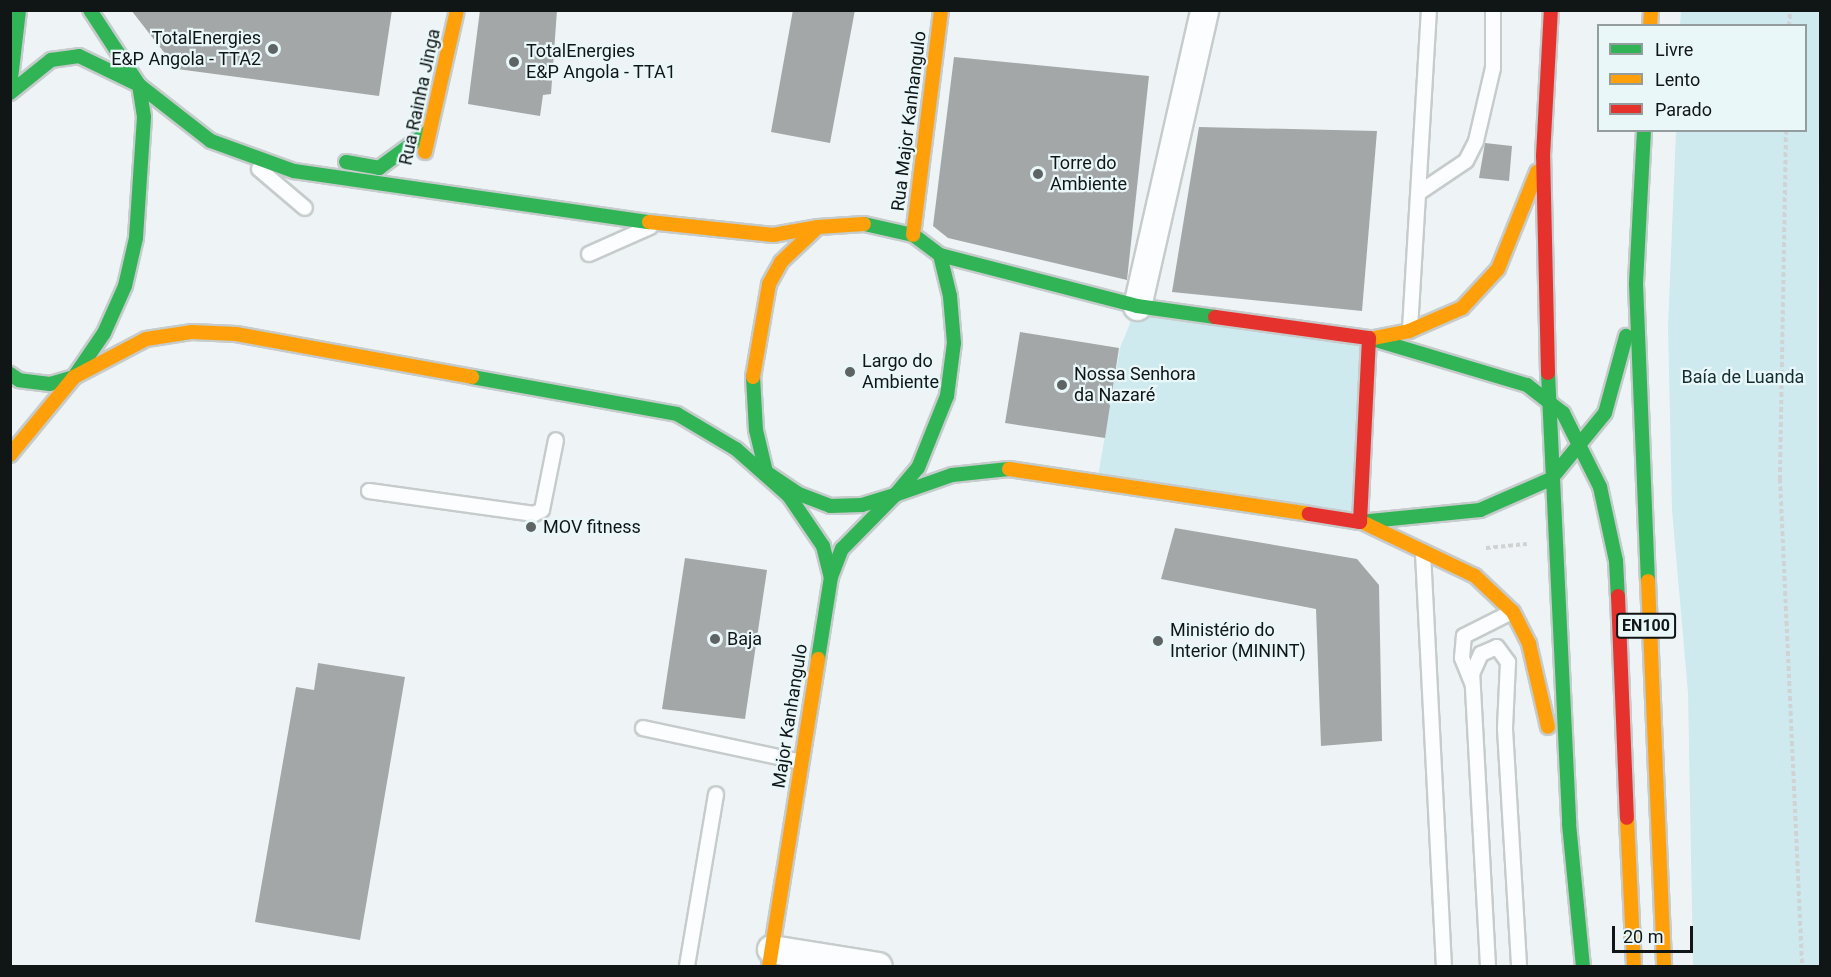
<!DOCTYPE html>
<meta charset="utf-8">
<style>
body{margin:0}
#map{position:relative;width:1831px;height:977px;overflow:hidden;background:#eef4f6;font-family:Roboto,sans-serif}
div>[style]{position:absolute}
.green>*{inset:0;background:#ceeaee}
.building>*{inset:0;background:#a3a7a8}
.path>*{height:4px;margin-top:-2px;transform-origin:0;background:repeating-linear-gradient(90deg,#d0d3d3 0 4.5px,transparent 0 7.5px)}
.roads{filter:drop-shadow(2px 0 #c6cbcc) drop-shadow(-2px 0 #c6cbcc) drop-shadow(0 2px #c6cbcc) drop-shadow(0 -2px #c6cbcc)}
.lane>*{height:14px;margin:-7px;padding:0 7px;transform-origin:7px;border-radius:7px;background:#fcfdfe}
.street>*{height:27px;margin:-13.5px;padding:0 13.5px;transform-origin:13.5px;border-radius:13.5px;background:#fcfdfe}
.fast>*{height:14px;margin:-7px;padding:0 7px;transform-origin:7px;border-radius:7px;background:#30b455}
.slow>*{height:14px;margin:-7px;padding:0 7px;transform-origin:7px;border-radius:7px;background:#ff9f0a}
.jam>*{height:14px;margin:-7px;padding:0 7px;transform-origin:7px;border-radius:7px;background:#e5322d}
.dots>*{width:16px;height:16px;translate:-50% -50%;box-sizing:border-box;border:3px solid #eaf7f9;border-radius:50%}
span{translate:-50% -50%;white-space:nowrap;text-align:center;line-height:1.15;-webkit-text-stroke:4.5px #eaf7f9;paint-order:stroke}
.shield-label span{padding:2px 4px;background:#eaf7f9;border:2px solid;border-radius:4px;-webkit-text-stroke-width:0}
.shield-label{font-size:16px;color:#101515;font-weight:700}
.poi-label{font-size:18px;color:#101515}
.right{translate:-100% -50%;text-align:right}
.left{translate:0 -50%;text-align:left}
.street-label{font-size:18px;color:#101515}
.park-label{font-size:18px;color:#132e32}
.frame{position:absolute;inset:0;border:12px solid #101515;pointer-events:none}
.legend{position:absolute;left:1597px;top:24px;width:210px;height:108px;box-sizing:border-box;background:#eaf7f9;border:2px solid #939d9e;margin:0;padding:8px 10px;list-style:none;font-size:18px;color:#101515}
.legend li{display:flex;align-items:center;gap:12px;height:30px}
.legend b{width:30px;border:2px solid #939d9e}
.scale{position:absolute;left:1612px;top:926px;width:81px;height:27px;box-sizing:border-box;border:3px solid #101515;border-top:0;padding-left:8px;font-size:18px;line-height:21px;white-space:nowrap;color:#101515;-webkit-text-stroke:4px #eaf7f9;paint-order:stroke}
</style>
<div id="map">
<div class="green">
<div style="clip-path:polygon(1681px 11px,1820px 11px,1817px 354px,1820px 966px,1693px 966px,1688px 693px,1672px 510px,1668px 327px,1676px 131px,1806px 130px,1806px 26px,1680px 25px)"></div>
<div style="clip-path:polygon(1137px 306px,1369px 338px,1360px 522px,1097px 482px,1120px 348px)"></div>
</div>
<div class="building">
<div style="clip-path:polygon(131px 10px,392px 10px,379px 96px,177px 69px)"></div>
<div style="clip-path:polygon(480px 10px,557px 10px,551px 94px,543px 95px,540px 116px,468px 104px)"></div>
<div style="clip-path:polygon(793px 10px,855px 10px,830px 143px,771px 132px)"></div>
<div style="clip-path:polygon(954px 57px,1149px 76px,1127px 280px,948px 238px,933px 226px)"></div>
<div style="clip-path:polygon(1199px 127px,1377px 131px,1362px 311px,1172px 292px)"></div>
<div style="clip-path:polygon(1485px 143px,1512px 146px,1509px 181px,1479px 178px)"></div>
<div style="clip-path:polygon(1020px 332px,1119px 348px,1105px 438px,1005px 423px)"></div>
<div style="clip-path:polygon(1175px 528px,1357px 559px,1379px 585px,1382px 741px,1321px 746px,1316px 609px,1161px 579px)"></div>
<div style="clip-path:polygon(685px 558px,767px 570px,745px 719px,662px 709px)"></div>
<div style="clip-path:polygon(318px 663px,405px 677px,360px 940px,255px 922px,296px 687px,314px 690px)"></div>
</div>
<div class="path">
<div style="left:1789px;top:26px;width:16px;rotate:-86deg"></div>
<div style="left:1786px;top:130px;width:349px;rotate:91deg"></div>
<div style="left:1780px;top:479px;width:487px;rotate:87.4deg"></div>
<div style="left:1486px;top:548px;width:41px;rotate:-5.6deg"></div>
</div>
<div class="roads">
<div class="lane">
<div style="left:259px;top:169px;width:60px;rotate:40.3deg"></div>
<div style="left:1420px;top:192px;width:55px;rotate:-34deg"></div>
<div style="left:1466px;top:161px;width:22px;rotate:-63deg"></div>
<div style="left:1476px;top:141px;width:75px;rotate:-76.9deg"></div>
<div style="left:1493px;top:68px;width:58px;rotate:-90deg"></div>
<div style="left:589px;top:254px;width:67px;rotate:-23.9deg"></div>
<div style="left:1410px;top:329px;width:320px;rotate:-86.6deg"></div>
<div style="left:369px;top:491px;width:167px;rotate:7.9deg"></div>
<div style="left:534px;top:514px;width:9px;rotate:-27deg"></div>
<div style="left:542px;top:510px;width:71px;rotate:-78.7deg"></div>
<div style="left:1423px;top:553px;width:414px;rotate:87.1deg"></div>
<div style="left:1472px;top:683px;width:27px;rotate:-112deg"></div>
<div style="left:1462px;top:658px;width:22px;rotate:-85deg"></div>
<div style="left:1464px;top:636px;width:54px;rotate:-26.6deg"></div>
<div style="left:643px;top:728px;width:162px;rotate:12.1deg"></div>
<div style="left:687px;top:966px;width:174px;rotate:-80.4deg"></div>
<div style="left:1488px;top:966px;width:292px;rotate:-93.1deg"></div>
<div style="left:1472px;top:674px;width:22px;rotate:-66deg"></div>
<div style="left:1481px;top:654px;width:17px;rotate:-24deg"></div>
<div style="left:1497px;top:647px;width:19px;rotate:54deg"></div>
<div style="left:1508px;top:662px;width:67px;rotate:92.6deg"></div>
<div style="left:1505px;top:729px;width:237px;rotate:86.6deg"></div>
</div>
<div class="street">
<div style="left:1137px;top:306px;width:303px;rotate:-77.2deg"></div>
<div style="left:771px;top:949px;width:108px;rotate:9deg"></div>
</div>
<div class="fast">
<div style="left:90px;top:10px;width:90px;rotate:56.8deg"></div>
<div style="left:139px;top:85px;width:91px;rotate:37.9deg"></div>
<div style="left:211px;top:141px;width:88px;rotate:19.9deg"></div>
<div style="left:294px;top:171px;width:359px;rotate:8.2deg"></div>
<div style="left:10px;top:87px;width:78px;rotate:-83.3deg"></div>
<div style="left:10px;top:93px;width:53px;rotate:-38.8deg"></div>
<div style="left:51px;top:60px;width:28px;rotate:-8deg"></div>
<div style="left:79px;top:56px;width:67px;rotate:25.8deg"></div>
<div style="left:139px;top:85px;width:32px;rotate:81deg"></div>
<div style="left:144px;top:117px;width:121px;rotate:93.8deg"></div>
<div style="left:136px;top:238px;width:49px;rotate:102.9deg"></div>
<div style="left:125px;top:286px;width:51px;rotate:114.1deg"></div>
<div style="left:104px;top:333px;width:53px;rotate:124.3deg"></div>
<div style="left:74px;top:377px;width:25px;rotate:164deg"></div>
<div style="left:50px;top:384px;width:31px;rotate:-173deg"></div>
<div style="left:19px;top:380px;width:11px;rotate:-146deg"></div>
<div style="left:1644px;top:130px;width:154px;rotate:93deg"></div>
<div style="left:1636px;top:284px;width:297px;rotate:87.7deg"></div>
<div style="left:346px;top:162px;width:34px;rotate:10deg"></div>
<div style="left:379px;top:168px;width:61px;rotate:-36.3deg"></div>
<div style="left:940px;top:255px;width:203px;rotate:14.5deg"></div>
<div style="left:1137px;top:306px;width:79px;rotate:8deg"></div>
<div style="left:1369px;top:338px;width:165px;rotate:16.6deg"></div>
<div style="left:1527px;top:385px;width:46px;rotate:37.9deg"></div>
<div style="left:1563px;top:413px;width:83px;rotate:63.4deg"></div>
<div style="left:1600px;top:487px;width:76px;rotate:77.8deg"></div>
<div style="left:1616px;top:561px;width:35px;rotate:87deg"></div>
<div style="left:1548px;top:373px;width:451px;rotate:87.3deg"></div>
<div style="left:1569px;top:824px;width:143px;rotate:84.4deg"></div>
<div style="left:472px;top:377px;width:208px;rotate:10.2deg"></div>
<div style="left:677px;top:414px;width:69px;rotate:30.7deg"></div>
<div style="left:736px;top:449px;width:71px;rotate:41.6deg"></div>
<div style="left:789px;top:496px;width:60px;rotate:55.8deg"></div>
<div style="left:823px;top:546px;width:32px;rotate:76deg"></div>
<div style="left:753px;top:377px;width:53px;rotate:86.8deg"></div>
<div style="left:756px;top:430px;width:43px;rotate:76.6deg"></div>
<div style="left:766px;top:472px;width:40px;rotate:34deg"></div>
<div style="left:799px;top:494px;width:33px;rotate:21deg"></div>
<div style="left:830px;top:506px;width:32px;rotate:-2deg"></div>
<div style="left:862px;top:505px;width:34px;rotate:-17deg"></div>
<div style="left:895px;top:495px;width:35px;rotate:-50deg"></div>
<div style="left:918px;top:468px;width:78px;rotate:-68.1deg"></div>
<div style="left:947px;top:396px;width:53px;rotate:-82.5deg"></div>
<div style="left:954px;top:343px;width:47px;rotate:-94.9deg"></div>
<div style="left:950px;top:296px;width:42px;rotate:-103.7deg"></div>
<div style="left:940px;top:255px;width:34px;rotate:-143deg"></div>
<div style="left:913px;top:235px;width:50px;rotate:-167.3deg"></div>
<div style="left:1360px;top:522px;width:121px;rotate:-5.7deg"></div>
<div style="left:1480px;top:510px;width:77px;rotate:-23.6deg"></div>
<div style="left:1551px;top:479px;width:85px;rotate:-50.7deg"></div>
<div style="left:1605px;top:413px;width:80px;rotate:-74.7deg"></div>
<div style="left:818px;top:659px;width:83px;rotate:-81deg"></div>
<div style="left:831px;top:577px;width:30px;rotate:-69deg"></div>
<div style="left:842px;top:549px;width:76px;rotate:-45.5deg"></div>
<div style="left:895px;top:495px;width:60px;rotate:-19.3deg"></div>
<div style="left:952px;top:475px;width:57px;rotate:-6deg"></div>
</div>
<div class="slow">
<div style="left:1650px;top:26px;width:16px;rotate:-86deg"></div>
<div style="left:425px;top:152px;width:146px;rotate:-77.3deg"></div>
<div style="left:649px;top:222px;width:125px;rotate:6deg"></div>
<div style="left:773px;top:235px;width:46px;rotate:-10.1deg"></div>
<div style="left:913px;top:235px;width:227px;rotate:-82.9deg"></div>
<div style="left:1374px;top:338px;width:36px;rotate:-11deg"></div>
<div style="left:1409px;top:331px;width:58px;rotate:-23.5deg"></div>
<div style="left:1462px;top:308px;width:53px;rotate:-47.3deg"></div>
<div style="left:1498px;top:269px;width:105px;rotate:-68.1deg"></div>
<div style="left:753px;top:377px;width:94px;rotate:-80.2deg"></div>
<div style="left:769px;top:284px;width:25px;rotate:-61deg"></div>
<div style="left:781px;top:262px;width:51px;rotate:-43.4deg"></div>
<div style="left:818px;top:227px;width:46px;rotate:-3.7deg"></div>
<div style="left:10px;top:455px;width:101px;rotate:-50.6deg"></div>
<div style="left:74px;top:377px;width:81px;rotate:-27.8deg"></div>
<div style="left:146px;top:339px;width:47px;rotate:-8.7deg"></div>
<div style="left:192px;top:332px;width:44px;rotate:2.6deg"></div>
<div style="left:236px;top:334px;width:240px;rotate:10.3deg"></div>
<div style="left:1009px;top:469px;width:303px;rotate:8.5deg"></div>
<div style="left:1364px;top:523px;width:123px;rotate:25.5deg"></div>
<div style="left:1475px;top:576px;width:52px;rotate:43.5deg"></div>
<div style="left:1513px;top:612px;width:36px;rotate:63deg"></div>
<div style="left:1529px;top:644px;width:85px;rotate:77.1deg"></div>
<div style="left:1648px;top:581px;width:385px;rotate:87.6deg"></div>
<div style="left:1627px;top:818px;width:148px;rotate:87.3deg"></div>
<div style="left:769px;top:966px;width:311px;rotate:-80.9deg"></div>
</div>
<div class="jam">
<div style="left:1215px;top:317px;width:155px;rotate:7.8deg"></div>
<div style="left:1369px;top:338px;width:184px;rotate:92.8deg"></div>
<div style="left:1360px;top:522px;width:52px;rotate:-171.1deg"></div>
<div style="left:1548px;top:373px;width:217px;rotate:-91.3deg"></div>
<div style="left:1543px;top:156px;width:146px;rotate:-86.9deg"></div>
<div style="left:1618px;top:596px;width:222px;rotate:87.7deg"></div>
</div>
</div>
<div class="dots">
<div style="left:273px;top:49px;background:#5e6364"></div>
<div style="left:514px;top:62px;background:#5e6364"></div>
<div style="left:1038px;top:174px;background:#5e6364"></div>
<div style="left:850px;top:372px;background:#5e6364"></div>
<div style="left:1062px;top:385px;background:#5e6364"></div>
<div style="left:531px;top:527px;background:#5e6364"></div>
<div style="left:715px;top:639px;background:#5e6364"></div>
<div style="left:1158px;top:641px;background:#5e6364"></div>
</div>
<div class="shield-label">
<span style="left:1646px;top:626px">EN100</span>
</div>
<div class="poi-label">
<span class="right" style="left:261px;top:49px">TotalEnergies<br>E&amp;P Angola - TTA2</span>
<span class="left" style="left:526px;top:62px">TotalEnergies<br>E&amp;P Angola - TTA1</span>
<span class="left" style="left:1050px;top:174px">Torre do<br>Ambiente</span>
<span class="left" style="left:862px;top:372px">Largo do<br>Ambiente</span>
<span class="left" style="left:1074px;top:385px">Nossa Senhora<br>da Nazaré</span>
<span class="left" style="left:543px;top:527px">MOV fitness</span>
<span class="left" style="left:1170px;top:641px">Ministério do<br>Interior (MININT)</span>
<span class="left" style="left:727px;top:639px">Baja</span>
</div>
<div class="street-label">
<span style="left:420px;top:97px;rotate:-78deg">Rua Rainha Jinga</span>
<span style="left:909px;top:121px;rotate:-83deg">Rua Major Kanhangulo</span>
<span style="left:790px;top:716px;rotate:-81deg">Major Kanhangulo</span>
</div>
<div class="park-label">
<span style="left:1743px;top:377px">Baía de Luanda</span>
</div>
<div class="frame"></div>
<ul class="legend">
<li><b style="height:8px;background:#30b455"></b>Livre</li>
<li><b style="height:8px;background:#ff9f0a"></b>Lento</li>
<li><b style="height:8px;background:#e5322d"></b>Parado</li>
</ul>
<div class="scale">20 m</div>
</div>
